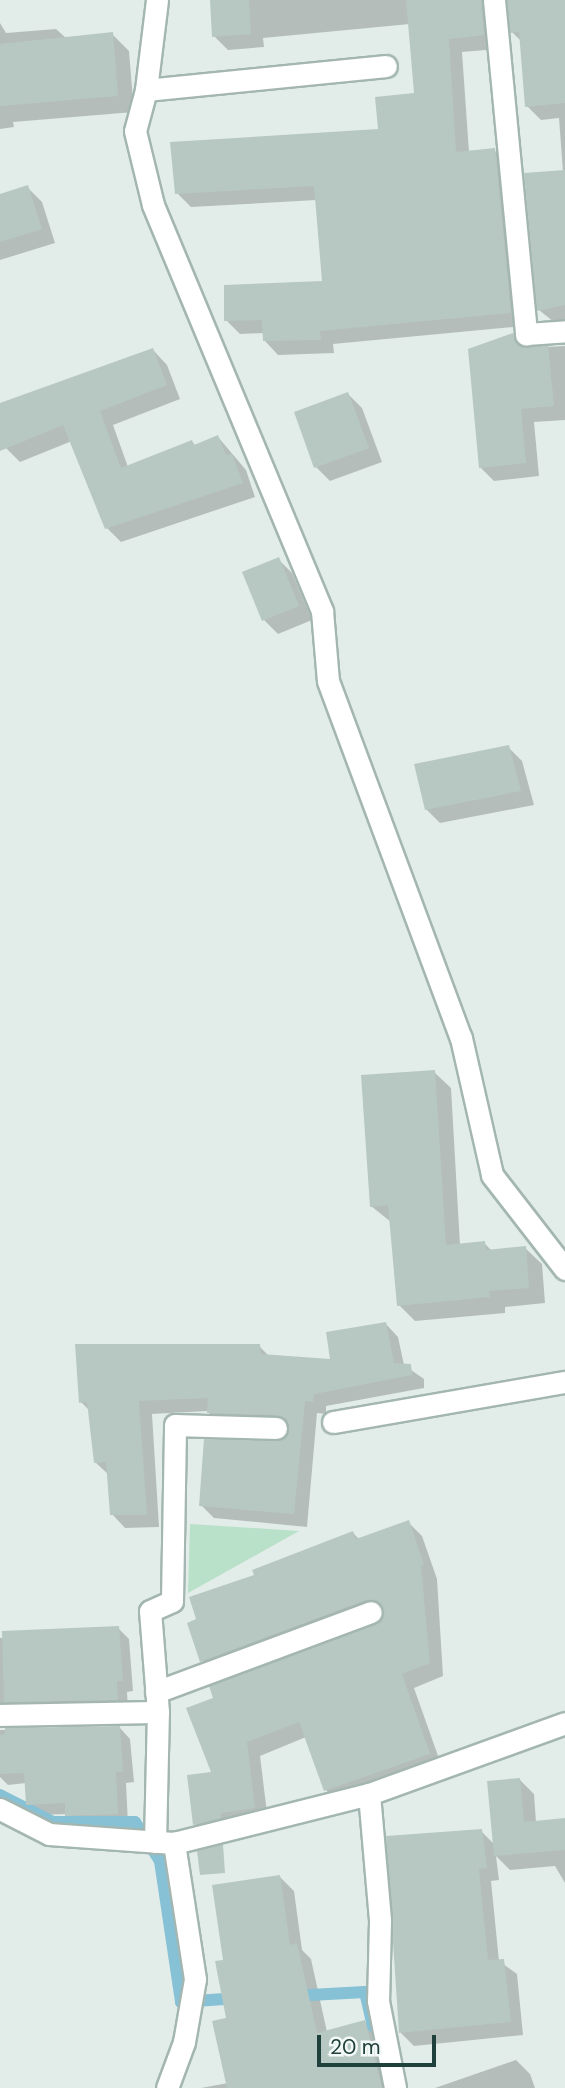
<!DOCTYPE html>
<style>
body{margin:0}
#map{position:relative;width:565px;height:2088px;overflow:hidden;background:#e2ede9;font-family:"DM Sans",sans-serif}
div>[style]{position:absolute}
.green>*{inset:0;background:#b9e0c8}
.shadow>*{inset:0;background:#0003}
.stream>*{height:12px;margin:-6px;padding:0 6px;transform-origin:6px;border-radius:6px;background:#86c1d6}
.building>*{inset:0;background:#b7c8c3}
.roads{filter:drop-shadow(2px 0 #a4b6b1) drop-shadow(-2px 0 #a4b6b1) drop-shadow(0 2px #a4b6b1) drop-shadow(0 -2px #a4b6b1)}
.minor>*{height:21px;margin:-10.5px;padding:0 10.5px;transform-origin:10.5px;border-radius:10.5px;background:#fff}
span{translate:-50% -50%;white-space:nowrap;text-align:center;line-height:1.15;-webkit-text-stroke:5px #f3f9f7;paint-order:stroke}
.scale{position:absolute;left:317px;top:2035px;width:119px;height:32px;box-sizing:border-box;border:4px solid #20403b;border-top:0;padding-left:9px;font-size:21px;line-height:24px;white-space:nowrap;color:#20403b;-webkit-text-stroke:5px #f3f9f7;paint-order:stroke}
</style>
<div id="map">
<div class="green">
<div style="clip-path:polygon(190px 1524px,299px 1531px,188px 1593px)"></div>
</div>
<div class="shadow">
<div style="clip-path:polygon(212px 0,565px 0,565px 331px,539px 310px,563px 172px,559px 118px,541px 120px,527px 106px,521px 41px,512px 32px,509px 1px,501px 2px,497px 49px,462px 52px,469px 152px,494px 150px,508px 164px,524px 326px,333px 344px,334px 353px,278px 355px,265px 341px,264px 333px,240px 334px,226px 320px,324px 283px,317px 200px,191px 207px,177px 193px,379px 130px,416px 95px,410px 24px,263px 38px,264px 47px,228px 50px,214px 36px)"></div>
<div style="clip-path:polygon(0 23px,6px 33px,56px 29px,66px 38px,112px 34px,129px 51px,134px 112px,13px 122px,14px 127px,0 129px)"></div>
<div style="clip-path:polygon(27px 187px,42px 202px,55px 243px,0 260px,0 196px)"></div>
<div style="clip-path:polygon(512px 335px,525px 348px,565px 346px,565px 420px,534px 422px,539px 476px,494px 481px,480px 467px)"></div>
<div style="clip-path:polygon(153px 350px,167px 365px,180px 399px,113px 425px,128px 467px,192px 442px,196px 446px,218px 437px,246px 470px,255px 497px,121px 542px,107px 528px,72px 441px,20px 462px,6px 448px,0 432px,0 405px)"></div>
<div style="clip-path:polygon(348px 394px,362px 408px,382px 462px,330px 481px,316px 467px)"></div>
<div style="clip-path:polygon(278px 559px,292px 573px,312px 620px,278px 634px,264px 620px,244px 573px)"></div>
<div style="clip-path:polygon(508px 747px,522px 761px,534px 805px,440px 823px,426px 809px)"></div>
<div style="clip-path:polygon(434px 1072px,451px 1088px,460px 1245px,484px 1243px,492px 1251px,525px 1248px,542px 1264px,545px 1303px,505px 1307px,505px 1313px,415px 1321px,399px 1305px,391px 1222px,371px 1206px)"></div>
<div style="clip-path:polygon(385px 1323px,398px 1337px,404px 1365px,424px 1379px,424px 1388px,326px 1406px,326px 1414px,317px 1413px,307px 1527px,214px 1518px,201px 1505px,282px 1442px,291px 1429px,221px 1425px,207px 1411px,152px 1414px,159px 1527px,125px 1528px,112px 1514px,109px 1475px,95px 1462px,90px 1411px,81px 1402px,259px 1346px,269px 1356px,333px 1361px)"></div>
<div style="clip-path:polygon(408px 1522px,422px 1536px,437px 1579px,443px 1676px,414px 1688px,442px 1767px,339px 1804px,326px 1790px,306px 1737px,260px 1756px,268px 1821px,209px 1837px,195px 1824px,213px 1773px,215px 1699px,377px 1626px,386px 1613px,215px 1674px,202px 1661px,199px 1620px,257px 1576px,353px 1533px,360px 1540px)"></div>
<div style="clip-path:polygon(118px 1628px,129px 1639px,133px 1691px,127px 1692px,128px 1710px,0 1723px,0 1638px)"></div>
<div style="clip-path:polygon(120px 1728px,130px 1739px,134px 1782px,126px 1783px,128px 1824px,78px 1826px,67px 1814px,38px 1815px,27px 1804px,26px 1783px,8px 1785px,0 1777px,0 1730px)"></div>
<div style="clip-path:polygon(520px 1780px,534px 1794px,536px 1822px,565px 1819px,565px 1883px,555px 1866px,510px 1870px,496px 1856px,499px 1880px,491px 1881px,499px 1961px,517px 1974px,523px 2035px,414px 2046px,401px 2033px,481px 1831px,495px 1845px)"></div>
<div style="clip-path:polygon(280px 1877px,294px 1891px,302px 1950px,311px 1959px,327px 2032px,364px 2022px,378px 2036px,391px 2088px,201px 2088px,228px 2083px,225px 1961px)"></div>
<div style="clip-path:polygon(516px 2060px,530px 2074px,535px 2088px,435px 2088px)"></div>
</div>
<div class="stream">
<div style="left:0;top:1795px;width:59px;rotate:27deg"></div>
<div style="left:53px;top:1822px;width:82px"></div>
<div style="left:135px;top:1822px;width:46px;rotate:57.3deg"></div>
<div style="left:160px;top:1861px;width:143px;rotate:81.5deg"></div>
<div style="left:181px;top:2002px;width:58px;rotate:-3.9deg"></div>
<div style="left:292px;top:1996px;width:73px;rotate:-3.1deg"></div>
<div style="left:365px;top:1992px;width:35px;rotate:77deg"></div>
</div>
<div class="building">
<div style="clip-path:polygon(210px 0,249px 0,251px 34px,212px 37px)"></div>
<div style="clip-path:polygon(406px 0,481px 0,484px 35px,449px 39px,456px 152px,495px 148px,511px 313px,320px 331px,321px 340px,263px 341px,262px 320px,224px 321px,224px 285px,322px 281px,314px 186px,175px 194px,170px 142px,378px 129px,375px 97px,414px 93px)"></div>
<div style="clip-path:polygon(507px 0,565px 0,565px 103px,525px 107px,519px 32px,510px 33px)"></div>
<div style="clip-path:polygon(113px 32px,118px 96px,0 106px,0 44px)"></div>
<div style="clip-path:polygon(565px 170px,565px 305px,537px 311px,524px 173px)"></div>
<div style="clip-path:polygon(28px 185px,42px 229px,0 242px,0 194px)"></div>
<div style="clip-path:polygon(513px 333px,521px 346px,548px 345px,554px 406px,521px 409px,526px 463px,479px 468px,468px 349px)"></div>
<div style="clip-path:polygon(153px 348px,167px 385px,100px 411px,121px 468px,192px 440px,194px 445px,218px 435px,226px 455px,232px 454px,243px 483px,105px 529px,63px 425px,0 451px,0 403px)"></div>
<div style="clip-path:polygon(348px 392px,369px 448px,314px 468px,294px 412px)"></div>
<div style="clip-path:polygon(279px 557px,299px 606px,262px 621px,242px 572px)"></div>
<div style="clip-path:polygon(509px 745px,521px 791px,425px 810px,414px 764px)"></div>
<div style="clip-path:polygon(435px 1070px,446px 1245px,485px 1241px,486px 1250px,526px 1246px,529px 1288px,489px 1291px,490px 1297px,397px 1306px,388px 1205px,370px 1207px,361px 1075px)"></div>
<div style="clip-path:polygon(386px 1322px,394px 1363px,411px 1364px,412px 1375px,314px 1394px,313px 1402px,305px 1401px,294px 1514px,199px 1506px,204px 1439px,276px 1441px,289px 1429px,287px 1421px,277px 1415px,207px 1413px,208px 1398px,139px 1401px,147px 1515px,110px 1515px,106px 1462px,94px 1463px,87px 1402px,79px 1403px,75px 1344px,260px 1344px,261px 1354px,330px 1359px,326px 1332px)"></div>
<div style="clip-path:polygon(409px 1520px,424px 1565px,421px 1566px,430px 1663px,402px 1674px,430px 1754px,324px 1791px,299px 1722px,247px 1742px,255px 1808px,221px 1813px,221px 1818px,193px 1825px,187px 1775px,211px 1772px,186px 1708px,213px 1698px,209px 1686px,376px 1624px,384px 1614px,379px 1602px,366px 1600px,200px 1662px,187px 1623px,196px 1619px,189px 1597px,254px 1575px,252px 1570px,353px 1531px,356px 1539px)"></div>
<div style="clip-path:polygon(119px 1626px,123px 1681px,117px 1681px,118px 1700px,4px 1702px,2px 1631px)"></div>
<div style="clip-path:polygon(120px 1726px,123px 1772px,116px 1772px,118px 1814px,65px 1816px,65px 1803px,26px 1805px,24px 1773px,0 1774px,0 1735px,5px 1734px,5px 1728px)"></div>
<div style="clip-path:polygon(520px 1778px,524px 1822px,565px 1818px,565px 1850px,494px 1856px,487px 1781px)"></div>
<div style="clip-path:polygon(482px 1829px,487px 1868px,479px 1869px,488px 1960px,504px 1959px,511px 2022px,399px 2033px,386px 1836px)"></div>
<div style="clip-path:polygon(223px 1844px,225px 1873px,200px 1875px,197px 1851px)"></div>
<div style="clip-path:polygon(280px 1875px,290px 1945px,297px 1943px,317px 2033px,365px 2020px,382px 2088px,227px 2088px,212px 2021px,226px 2018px,215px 1961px,223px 1960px,212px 1885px)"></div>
</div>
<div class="roads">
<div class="minor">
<div style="left:157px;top:0;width:91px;rotate:97deg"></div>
<div style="left:146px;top:90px;width:42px;rotate:105deg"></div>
<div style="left:135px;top:131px;width:76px;rotate:76.3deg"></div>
<div style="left:153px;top:205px;width:440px;rotate:67.4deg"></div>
<div style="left:322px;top:611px;width:70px;rotate:85.1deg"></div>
<div style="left:328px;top:681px;width:381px;rotate:69.6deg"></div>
<div style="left:461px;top:1038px;width:140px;rotate:77.2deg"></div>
<div style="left:492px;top:1175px;width:119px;rotate:52.2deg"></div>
<div style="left:494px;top:0;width:336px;rotate:84.5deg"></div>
<div style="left:526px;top:334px;width:39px;rotate:-4deg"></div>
<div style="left:146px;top:90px;width:241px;rotate:-5.7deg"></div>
<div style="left:333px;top:1422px;width:235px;rotate:-9.8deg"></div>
<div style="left:156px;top:1692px;width:229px;rotate:-20.4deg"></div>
<div style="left:0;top:1715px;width:158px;rotate:-1.1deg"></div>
<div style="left:369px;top:1794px;width:127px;rotate:85deg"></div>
<div style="left:380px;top:1921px;width:80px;rotate:91.4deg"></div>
<div style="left:378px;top:2001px;width:89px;rotate:78.9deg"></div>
<div style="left:0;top:1809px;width:55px;rotate:27deg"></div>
<div style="left:49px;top:1834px;width:125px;rotate:4.1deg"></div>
<div style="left:174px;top:1843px;width:201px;rotate:-14.1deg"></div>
<div style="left:369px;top:1794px;width:208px;rotate:-19.9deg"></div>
<div style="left:155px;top:1842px;width:130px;rotate:-88.7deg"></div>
<div style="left:158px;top:1712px;width:101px;rotate:-94.5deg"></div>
<div style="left:150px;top:1611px;width:24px;rotate:-24deg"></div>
<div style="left:172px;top:1601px;width:176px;rotate:-89deg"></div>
<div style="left:175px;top:1425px;width:101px;rotate:1.7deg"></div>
<div style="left:167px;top:2088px;width:49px;rotate:-69.7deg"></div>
<div style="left:184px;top:2042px;width:64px;rotate:-80.1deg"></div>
<div style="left:195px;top:1979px;width:138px;rotate:-98.8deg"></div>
</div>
</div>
<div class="scale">20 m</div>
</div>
